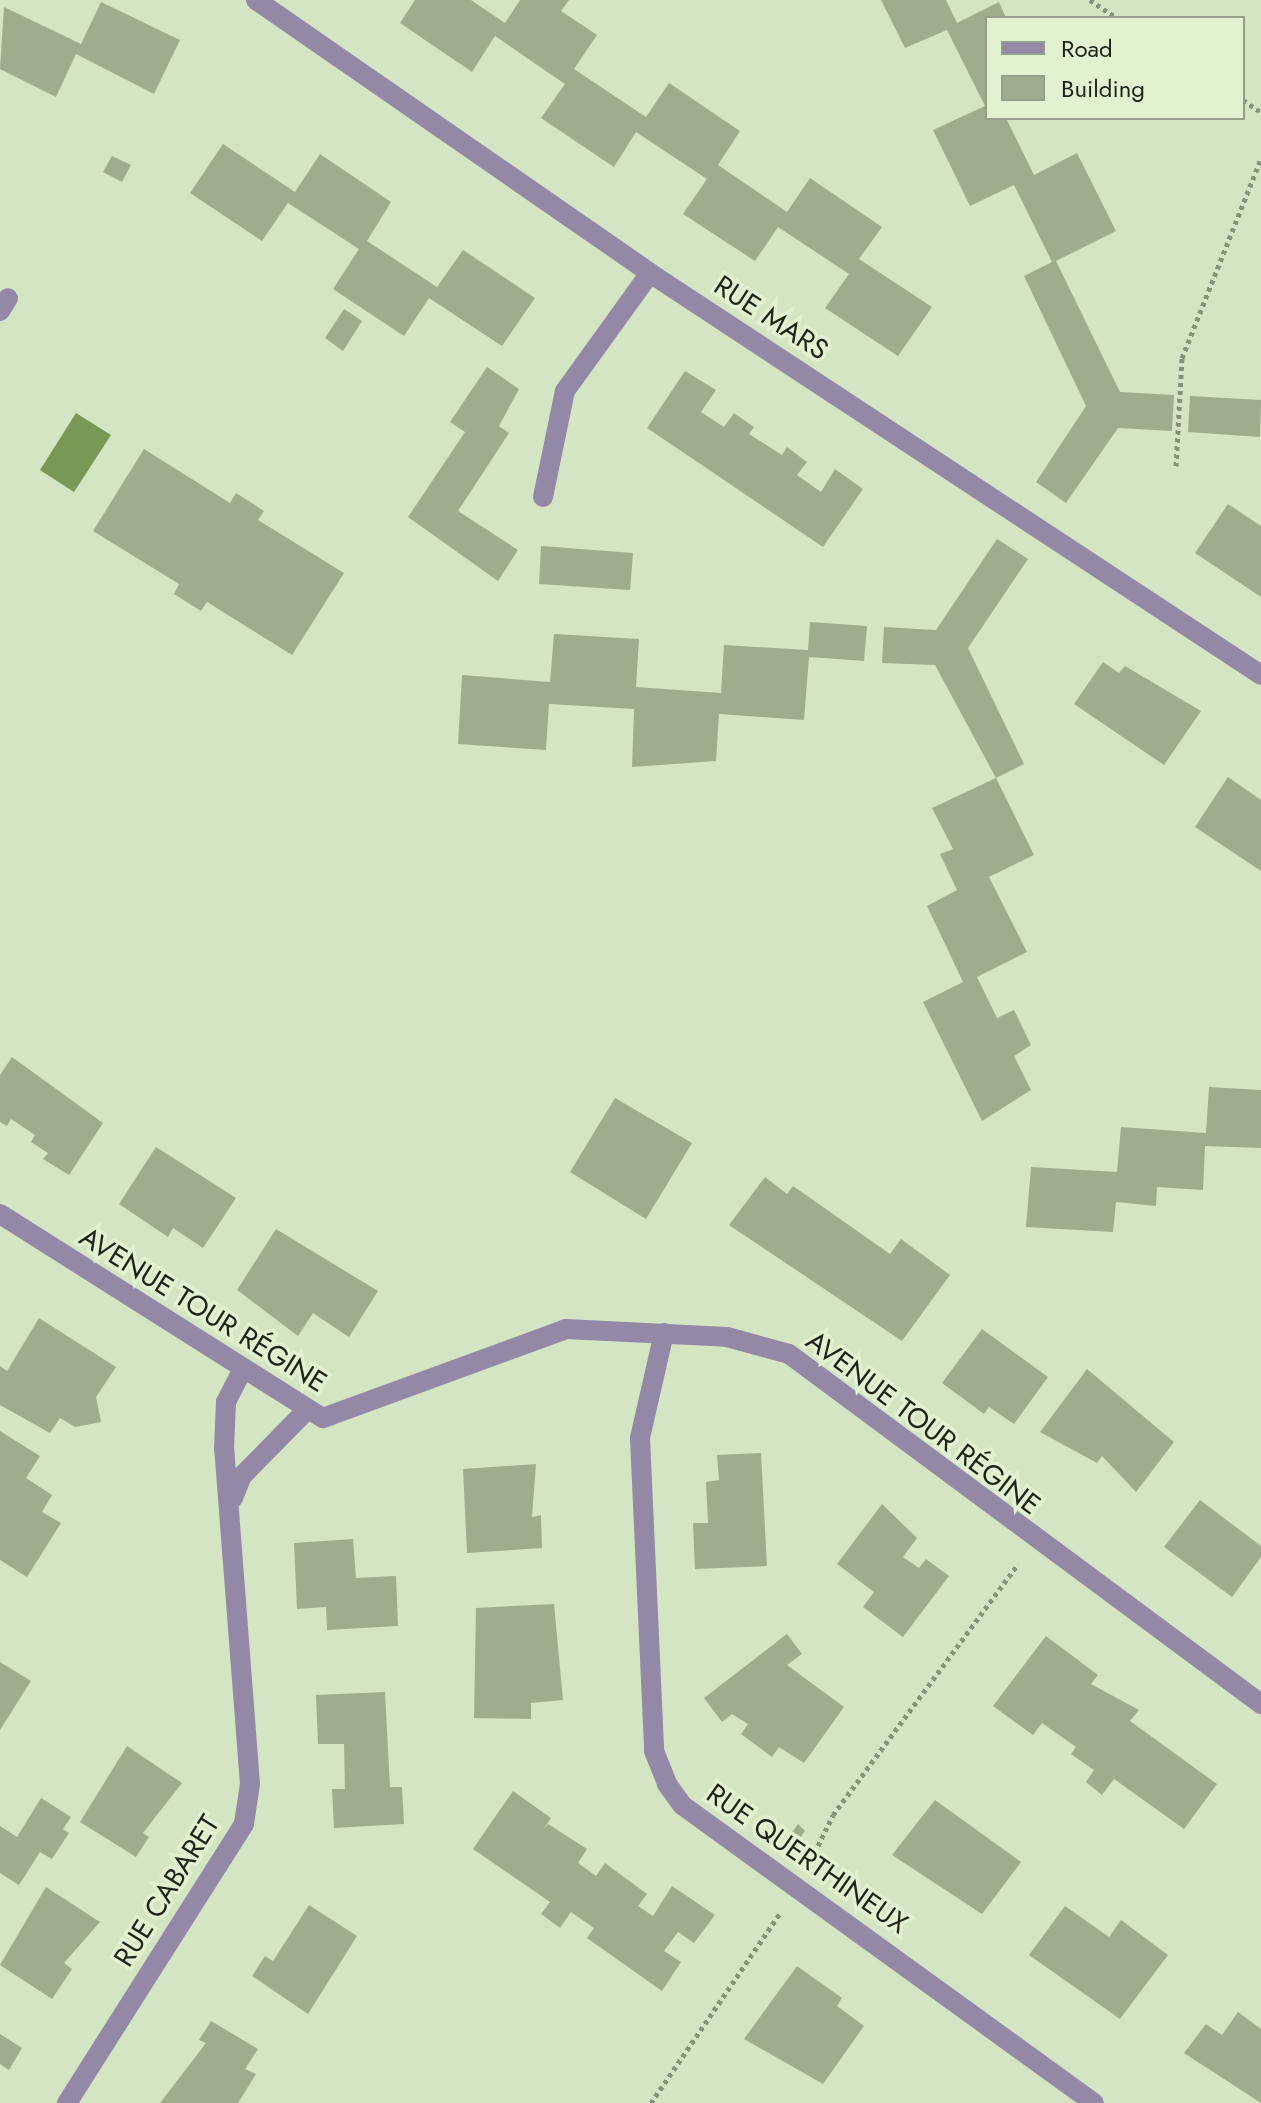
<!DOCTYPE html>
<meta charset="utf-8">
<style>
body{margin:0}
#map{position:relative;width:1261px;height:2103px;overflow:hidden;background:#d4e5c4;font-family:Jost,sans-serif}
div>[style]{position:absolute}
.water>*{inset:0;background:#799856}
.building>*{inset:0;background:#9ead8e}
.path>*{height:5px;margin-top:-2.5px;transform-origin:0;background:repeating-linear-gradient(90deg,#86937b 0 4px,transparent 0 8px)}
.lane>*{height:20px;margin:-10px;padding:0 10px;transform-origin:10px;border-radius:10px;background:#9389a6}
.street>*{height:20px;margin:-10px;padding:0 10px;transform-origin:10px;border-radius:10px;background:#9389a6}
span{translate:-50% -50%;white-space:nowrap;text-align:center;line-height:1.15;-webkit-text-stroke:7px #e1f2d1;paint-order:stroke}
.street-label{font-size:28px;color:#1d2317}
.legend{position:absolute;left:985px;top:16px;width:260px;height:104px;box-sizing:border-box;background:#e1f2d1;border:2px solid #939f87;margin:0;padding:10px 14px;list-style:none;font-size:24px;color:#1d2317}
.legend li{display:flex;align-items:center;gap:16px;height:40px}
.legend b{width:40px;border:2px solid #939f87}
</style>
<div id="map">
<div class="water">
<div style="clip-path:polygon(76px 413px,111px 435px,74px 492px,40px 470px)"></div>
</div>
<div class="building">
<div style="clip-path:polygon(415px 0,471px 0,505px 23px,520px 0,569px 0,561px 11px,597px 35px,574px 69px,646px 117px,669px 83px,740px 131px,718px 165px,787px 212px,810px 178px,882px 227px,859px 259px,932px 307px,898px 356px,825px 308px,849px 274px,778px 227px,755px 261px,683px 214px,707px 179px,636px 132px,614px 167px,541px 118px,565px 84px,495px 36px,472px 72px,400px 23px)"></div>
<div style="clip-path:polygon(881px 0,946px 0,957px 23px,999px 2px,1006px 18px,987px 18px,987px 118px,1006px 118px,1034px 175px,1077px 153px,1116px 231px,1056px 261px,1120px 392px,1174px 395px,1172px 431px,1118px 428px,1066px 503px,1036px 482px,1086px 406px,1024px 276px,1052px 262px,1014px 185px,970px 206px,933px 130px,985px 106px,947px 30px,905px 48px)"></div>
<div style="clip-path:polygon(101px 2px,180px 40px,154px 94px,76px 54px,56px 97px,0 69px,4px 7px,81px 44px)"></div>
<div style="clip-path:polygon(223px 144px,295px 192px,320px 154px,391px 202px,367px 241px,437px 287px,463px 250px,535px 298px,502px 346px,429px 298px,404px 336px,333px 289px,359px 249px,288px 203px,262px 241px,190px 193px)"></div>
<div style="clip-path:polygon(112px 156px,131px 165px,122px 182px,103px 172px)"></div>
<div style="clip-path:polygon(344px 309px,362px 321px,343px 351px,325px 338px)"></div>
<div style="clip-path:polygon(487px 367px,519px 389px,499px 426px,509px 433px,458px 511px,518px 550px,498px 581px,408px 517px,465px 432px,450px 422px)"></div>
<div style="clip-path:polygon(685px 371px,716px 390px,701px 412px,724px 427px,734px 413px,754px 427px,749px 434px,782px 455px,787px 447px,807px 462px,797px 475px,821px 492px,835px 469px,863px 489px,823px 547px,647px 428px)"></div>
<div style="clip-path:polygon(1190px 396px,1261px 400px,1260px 437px,1188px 432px)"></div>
<div style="clip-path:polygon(144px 449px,230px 503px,236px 493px,264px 511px,258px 520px,344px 573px,292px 655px,207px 602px,201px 611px,174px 594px,179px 584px,93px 531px)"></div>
<div style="clip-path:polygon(1228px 504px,1261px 526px,1261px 597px,1195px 553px)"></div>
<div style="clip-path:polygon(997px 539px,1028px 559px,968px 648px,1024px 764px,996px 778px,935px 665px,882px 663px,884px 627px,936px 630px)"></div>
<div style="clip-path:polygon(541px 546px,633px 553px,630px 590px,539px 584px)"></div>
<div style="clip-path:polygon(810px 622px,867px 626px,864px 661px,809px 657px,804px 720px,719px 714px,716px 761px,632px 767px,634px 709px,549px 704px,546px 750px,458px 744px,462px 675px,550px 682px,554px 634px,639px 639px,636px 687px,721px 693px,724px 645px,808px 650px)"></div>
<div style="clip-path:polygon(1103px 662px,1119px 673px,1125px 666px,1201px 711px,1164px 765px,1074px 704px)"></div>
<div style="clip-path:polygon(1228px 777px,1261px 800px,1261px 871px,1195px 827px)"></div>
<div style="clip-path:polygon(996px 778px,1034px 855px,989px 877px,1027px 952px,977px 977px,997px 1018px,1014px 1010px,1031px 1045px,1014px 1056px,1031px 1090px,982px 1121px,923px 1002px,963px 982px,927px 906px,957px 890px,940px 854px,953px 849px,932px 808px)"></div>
<div style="clip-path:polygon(12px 1057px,103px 1123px,69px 1175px,43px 1159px,48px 1153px,31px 1142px,35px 1135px,11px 1119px,7px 1126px,0 1122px,0 1075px)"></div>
<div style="clip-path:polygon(1209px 1087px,1261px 1090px,1261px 1148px,1205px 1146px,1203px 1190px,1157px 1187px,1156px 1206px,1116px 1202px,1113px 1232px,1026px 1227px,1031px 1167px,1117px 1172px,1121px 1127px,1206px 1133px)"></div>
<div style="clip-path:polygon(615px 1098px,692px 1143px,646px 1219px,570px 1172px)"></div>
<div style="clip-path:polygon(156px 1147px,236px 1198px,203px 1248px,173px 1228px,168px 1237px,119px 1204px)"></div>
<div style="clip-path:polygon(765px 1177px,787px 1194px,793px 1186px,890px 1254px,901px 1239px,950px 1275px,902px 1341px,729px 1225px)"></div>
<div style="clip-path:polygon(276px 1229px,378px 1291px,349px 1337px,313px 1313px,298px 1336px,237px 1290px)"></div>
<div style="clip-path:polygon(39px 1318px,116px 1367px,96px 1397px,101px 1422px,75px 1427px,60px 1418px,50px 1433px,0 1405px,0 1366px,7px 1371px)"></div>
<div style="clip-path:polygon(982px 1329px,1048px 1377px,1014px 1424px,989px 1407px,984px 1414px,942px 1383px)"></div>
<div style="clip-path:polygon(1087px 1369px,1174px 1442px,1136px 1492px,1102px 1456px,1097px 1463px,1040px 1432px)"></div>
<div style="clip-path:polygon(0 1431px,40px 1456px,26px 1478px,52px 1495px,42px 1512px,61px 1523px,27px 1577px,0 1560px)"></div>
<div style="clip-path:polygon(761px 1453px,767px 1566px,695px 1569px,693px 1523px,708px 1523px,706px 1482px,719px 1480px,717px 1455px)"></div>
<div style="clip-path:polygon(536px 1464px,532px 1517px,541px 1515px,542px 1548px,467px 1553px,463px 1469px)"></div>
<div style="clip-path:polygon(1200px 1500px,1261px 1546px,1261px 1557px,1232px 1597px,1164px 1547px)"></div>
<div style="clip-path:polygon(882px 1504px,917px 1538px,903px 1557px,919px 1568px,926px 1559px,949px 1576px,903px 1637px,863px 1607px,874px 1592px,837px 1564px)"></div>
<div style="clip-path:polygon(353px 1539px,356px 1578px,396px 1576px,398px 1626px,327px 1630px,326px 1607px,297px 1609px,294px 1543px)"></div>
<div style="clip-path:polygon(554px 1604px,563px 1700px,531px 1703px,531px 1719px,474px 1718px,476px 1608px)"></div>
<div style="clip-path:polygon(787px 1634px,802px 1654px,787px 1665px,844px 1707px,804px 1763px,779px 1747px,772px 1757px,741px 1734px,748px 1724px,732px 1714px,722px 1722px,704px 1698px)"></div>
<div style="clip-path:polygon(1046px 1636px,1098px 1675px,1091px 1684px,1139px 1710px,1130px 1721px,1217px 1784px,1184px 1829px,1114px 1779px,1102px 1795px,1086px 1782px,1094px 1770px,1071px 1754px,1076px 1747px,1042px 1723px,1033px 1735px,993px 1706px)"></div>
<div style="clip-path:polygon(0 1662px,31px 1681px,0 1730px)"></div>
<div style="clip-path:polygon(385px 1692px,390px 1787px,402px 1787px,404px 1824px,334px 1828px,332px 1789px,345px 1789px,344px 1744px,318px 1744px,316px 1695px)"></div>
<div style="clip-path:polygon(127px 1746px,182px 1783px,143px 1833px,149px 1837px,136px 1857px,80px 1822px)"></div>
<div style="clip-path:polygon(513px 1791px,551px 1818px,543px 1830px,548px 1824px,587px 1849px,578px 1863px,596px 1876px,605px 1863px,647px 1894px,638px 1906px,653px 1916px,672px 1886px,715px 1915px,694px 1943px,678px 1932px,664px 1951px,681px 1962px,662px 1991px,587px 1938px,594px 1928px,571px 1912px,560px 1928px,541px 1914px,550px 1902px,473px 1849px)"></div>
<div style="clip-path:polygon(41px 1798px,71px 1817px,63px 1829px,69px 1833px,52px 1859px,40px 1852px,19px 1885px,0 1873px,0 1826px,17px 1837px)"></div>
<div style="clip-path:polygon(935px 1800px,1021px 1862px,982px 1914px,892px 1855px)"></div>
<div style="clip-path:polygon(798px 1824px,805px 1831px,792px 1849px,784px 1844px)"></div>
<div style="clip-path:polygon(46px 1887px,100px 1922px,64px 1963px,72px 1969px,52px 1999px,0 1965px)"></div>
<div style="clip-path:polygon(309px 1905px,357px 1936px,308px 2014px,252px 1976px,265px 1956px,273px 1961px)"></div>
<div style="clip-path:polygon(1065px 1906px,1109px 1937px,1121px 1920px,1168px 1955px,1120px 2019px,1029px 1955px)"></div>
<div style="clip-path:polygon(797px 1966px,842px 1998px,837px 2006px,864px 2026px,823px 2084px,744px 2039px)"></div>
<div style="clip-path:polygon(1238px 2012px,1261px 2029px,1261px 2103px,1184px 2053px,1206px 2024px,1222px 2035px)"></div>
<div style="clip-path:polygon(211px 2021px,258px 2049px,245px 2069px,256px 2074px,238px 2103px,160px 2103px,206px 2043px,199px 2040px)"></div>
<div style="clip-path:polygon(0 2034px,22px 2048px,9px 2070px,0 2064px)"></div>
</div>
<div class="path">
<div style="left:1090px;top:0;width:32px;rotate:34deg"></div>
<div style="left:1243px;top:100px;width:22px;rotate:34deg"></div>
<div style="left:1176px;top:466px;width:108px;rotate:-86.8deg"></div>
<div style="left:1182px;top:358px;width:215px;rotate:-68.4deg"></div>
<div style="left:811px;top:1860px;width:50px;rotate:-63.9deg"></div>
<div style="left:833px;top:1815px;width:312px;rotate:-53.6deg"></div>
<div style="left:651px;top:2103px;width:230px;rotate:-55.8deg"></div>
</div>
<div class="lane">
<div style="left:0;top:311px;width:15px;rotate:-58deg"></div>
<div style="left:543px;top:497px;width:108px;rotate:-78.3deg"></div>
<div style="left:565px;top:391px;width:145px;rotate:-54.2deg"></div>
</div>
<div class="street">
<div style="left:256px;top:0;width:479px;rotate:34.7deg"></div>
<div style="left:650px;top:273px;width:731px;rotate:33.34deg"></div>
<div style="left:0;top:1214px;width:382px;rotate:32.3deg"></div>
<div style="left:323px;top:1418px;width:259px;rotate:-20.1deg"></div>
<div style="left:566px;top:1329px;width:161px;rotate:2.8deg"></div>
<div style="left:727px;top:1337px;width:64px;rotate:15.3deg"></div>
<div style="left:789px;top:1354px;width:588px;rotate:36.56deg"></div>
<div style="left:664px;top:1333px;width:108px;rotate:102.9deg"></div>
<div style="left:640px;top:1438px;width:313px;rotate:87.4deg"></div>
<div style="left:654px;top:1751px;width:35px;rotate:68deg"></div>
<div style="left:667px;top:1784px;width:26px;rotate:54deg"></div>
<div style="left:682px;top:1805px;width:508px;rotate:35.88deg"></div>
<div style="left:233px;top:1498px;width:24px;rotate:-68deg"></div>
<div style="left:242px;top:1476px;width:90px;rotate:-45.5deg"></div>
<div style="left:67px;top:2103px;width:330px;rotate:-57.6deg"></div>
<div style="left:244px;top:1824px;width:40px;rotate:-81.5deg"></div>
<div style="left:250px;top:1784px;width:336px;rotate:-94.4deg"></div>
<div style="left:224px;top:1449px;width:47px;rotate:-87.6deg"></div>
<div style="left:226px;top:1402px;width:34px;rotate:-63deg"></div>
</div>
<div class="street-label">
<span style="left:771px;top:318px;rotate:33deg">RUE MARS</span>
<span style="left:203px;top:1310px;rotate:32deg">AVENUE TOUR RÉGINE</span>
<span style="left:923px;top:1423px;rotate:37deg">AVENUE TOUR RÉGINE</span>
<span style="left:807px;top:1859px;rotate:35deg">RUE QUERTHINEUX</span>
<span style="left:167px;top:1891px;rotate:-58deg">RUE CABARET</span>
</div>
<ul class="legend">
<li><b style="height:10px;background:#9389a6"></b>Road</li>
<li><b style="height:22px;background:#9ead8e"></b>Building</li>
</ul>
</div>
